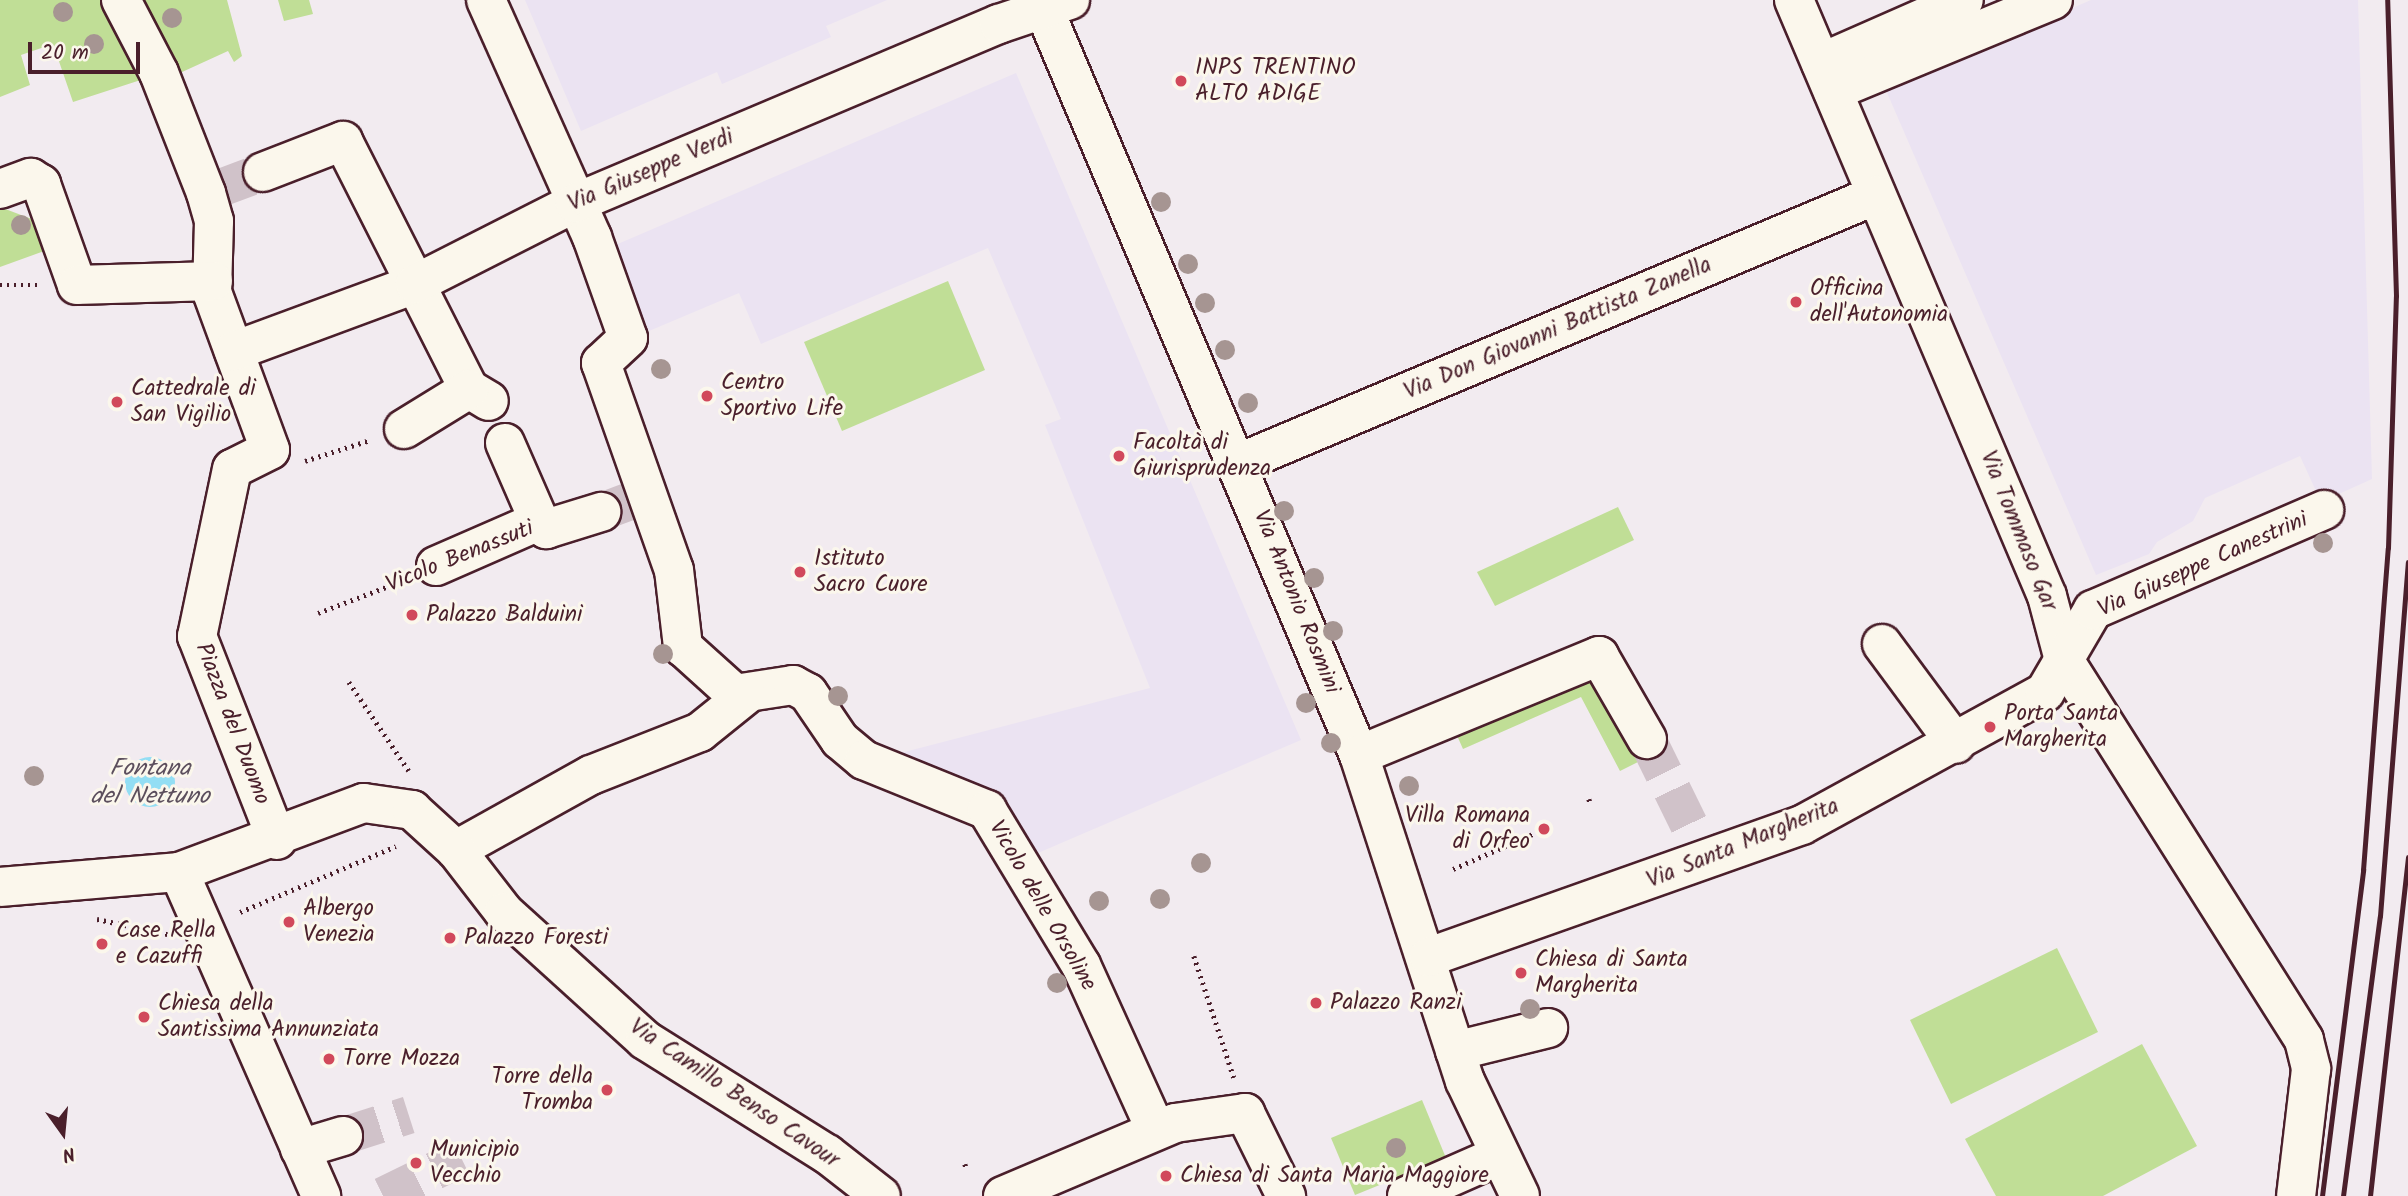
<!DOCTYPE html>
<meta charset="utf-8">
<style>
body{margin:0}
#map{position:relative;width:2408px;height:1196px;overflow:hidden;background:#f2ebf0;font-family:Kalam,sans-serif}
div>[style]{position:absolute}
.built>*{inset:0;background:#ebe3f2}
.green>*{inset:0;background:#c0de96}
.water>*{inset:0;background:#93def4}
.round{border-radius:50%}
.minor-tunnel>*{height:38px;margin-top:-19px;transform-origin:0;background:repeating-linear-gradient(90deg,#d0c2c9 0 38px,transparent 0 57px)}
.path>*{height:4.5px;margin-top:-2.25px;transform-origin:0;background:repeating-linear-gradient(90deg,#4a1f2b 0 2px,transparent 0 7px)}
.roads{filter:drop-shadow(2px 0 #4a1f2b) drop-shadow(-2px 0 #4a1f2b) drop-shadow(0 2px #4a1f2b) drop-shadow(0 -2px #4a1f2b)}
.minor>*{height:38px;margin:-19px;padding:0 19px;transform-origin:19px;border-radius:19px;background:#fbf7ec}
.rail>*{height:5px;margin:-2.5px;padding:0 2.5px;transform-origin:2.5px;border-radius:2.5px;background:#4a1f2b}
.trees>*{width:20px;height:20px;margin:-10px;border-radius:50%;background:#a69592}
.dots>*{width:19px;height:19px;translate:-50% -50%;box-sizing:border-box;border:4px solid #fbf7ec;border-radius:50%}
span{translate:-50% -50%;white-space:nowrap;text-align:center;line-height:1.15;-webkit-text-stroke:6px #fbf7ec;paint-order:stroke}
.poi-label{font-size:23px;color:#4a1f2b}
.left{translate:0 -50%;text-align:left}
.right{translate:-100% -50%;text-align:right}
.street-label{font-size:23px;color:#4a1f2b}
.water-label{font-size:24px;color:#5c4f5d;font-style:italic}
.north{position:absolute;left:28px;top:1098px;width:70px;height:70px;-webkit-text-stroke:5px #fbf7ec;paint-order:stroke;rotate:165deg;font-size:19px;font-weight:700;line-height:28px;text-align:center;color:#4a1f2b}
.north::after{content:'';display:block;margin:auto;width:24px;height:32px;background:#4a1f2b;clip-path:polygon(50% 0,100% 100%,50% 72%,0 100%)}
.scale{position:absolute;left:28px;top:42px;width:112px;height:32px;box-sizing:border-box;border:4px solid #4a1f2b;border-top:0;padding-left:9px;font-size:21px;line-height:24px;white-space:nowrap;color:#4a1f2b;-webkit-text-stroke:5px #fbf7ec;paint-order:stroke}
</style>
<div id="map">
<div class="built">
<div style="clip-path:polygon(525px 0,887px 0,826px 26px,831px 37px,722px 84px,717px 72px,581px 131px)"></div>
<div style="clip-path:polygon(2091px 0,2358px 0,2372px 479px,2321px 502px,2300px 456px,2205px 498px,2193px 521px,2157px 542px,2149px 554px,2096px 575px,1885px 88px)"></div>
<div style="clip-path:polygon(1016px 73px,1301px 740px,1031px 856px,889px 756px,1150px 688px,1045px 425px,1061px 419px,988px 248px,761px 344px,739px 293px,649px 331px,613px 246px)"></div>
</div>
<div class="green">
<div style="clip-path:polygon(0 0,103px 0,153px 76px,73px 102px,53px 44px,21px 55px,30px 85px,0 97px)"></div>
<div style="clip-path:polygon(138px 0,227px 0,242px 56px,234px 62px,228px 51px,169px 78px)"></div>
<div style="clip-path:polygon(278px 0,309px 0,313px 14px,284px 21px)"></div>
<div style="clip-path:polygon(0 207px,37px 221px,47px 250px,0 267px)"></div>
<div style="clip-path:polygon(948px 281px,985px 370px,842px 431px,804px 342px)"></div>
<div style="clip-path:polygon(1618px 507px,1634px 540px,1495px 606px,1477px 572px)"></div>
<div style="clip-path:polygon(1590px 672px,1638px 762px,1620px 771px,1581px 697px,1463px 749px,1455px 731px)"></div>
<div style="clip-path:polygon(2057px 948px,2098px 1032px,1951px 1104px,1910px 1020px)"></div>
<div style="clip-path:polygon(2142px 1044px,2197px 1146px,2103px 1196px,1996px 1196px,1965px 1139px)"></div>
<div style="clip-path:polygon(1422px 1100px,1446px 1158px,1355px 1195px,1331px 1138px)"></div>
</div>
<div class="water">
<div class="round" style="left:125px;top:757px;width:50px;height:50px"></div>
</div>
<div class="minor-tunnel">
<div style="left:215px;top:190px;width:51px;rotate:-20.6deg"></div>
<div style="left:601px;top:512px;width:43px;rotate:-20.6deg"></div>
<div style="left:1647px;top:739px;width:118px;rotate:63.9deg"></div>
<div style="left:343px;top:1136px;width:69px;rotate:-17.7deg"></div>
<div style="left:383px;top:1196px;width:87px;rotate:-26deg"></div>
</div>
<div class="path">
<div style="left:0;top:285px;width:37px"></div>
<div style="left:305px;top:461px;width:68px;rotate:-17.9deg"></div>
<div style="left:318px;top:613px;width:90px;rotate:-20.9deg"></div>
<div style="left:349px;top:682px;width:107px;rotate:56deg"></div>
<div style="left:1589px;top:799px;width:6px;rotate:72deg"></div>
<div style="left:1453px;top:869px;width:99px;rotate:-23.7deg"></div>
<div style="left:240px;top:912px;width:169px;rotate:-22.9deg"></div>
<div style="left:97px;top:919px;width:72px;rotate:12.1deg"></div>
<div style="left:1194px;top:956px;width:128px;rotate:71.8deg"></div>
<div style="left:965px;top:1164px;width:6px;rotate:72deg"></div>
</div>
<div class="roads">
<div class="minor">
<div style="left:121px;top:0;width:82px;rotate:62.5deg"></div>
<div style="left:159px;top:73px;width:129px;rotate:68.6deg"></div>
<div style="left:206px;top:193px;width:29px;rotate:74deg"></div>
<div style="left:214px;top:221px;width:71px;rotate:91.6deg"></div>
<div style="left:212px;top:292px;width:168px;rotate:69.8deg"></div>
<div style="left:270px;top:450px;width:42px;rotate:153.4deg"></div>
<div style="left:232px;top:469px;width:171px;rotate:101.8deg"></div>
<div style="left:197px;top:636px;width:219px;rotate:68.6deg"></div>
<div style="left:486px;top:0;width:260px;rotate:65.9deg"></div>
<div style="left:592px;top:237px;width:107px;rotate:70.4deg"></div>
<div style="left:628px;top:338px;width:37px;rotate:137deg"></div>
<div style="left:601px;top:363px;width:219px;rotate:70.6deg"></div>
<div style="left:674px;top:570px;width:78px;rotate:83.3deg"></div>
<div style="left:683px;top:647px;width:70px;rotate:42.1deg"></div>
<div style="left:735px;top:694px;width:59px;rotate:-8.8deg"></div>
<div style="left:793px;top:685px;width:17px;rotate:28deg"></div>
<div style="left:808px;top:693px;width:57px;rotate:55.8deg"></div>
<div style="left:840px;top:740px;width:31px;rotate:40deg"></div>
<div style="left:864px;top:760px;width:133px;rotate:22.1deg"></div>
<div style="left:987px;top:810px;width:181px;rotate:58.8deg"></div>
<div style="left:1081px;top:965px;width:181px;rotate:65.6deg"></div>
<div style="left:1040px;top:0;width:820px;rotate:67.1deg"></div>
<div style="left:1359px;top:755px;width:343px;rotate:72deg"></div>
<div style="left:1465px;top:1081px;width:127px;rotate:64.4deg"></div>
<div style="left:1794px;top:0;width:647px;rotate:67deg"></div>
<div style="left:2047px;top:596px;width:66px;rotate:75.1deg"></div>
<div style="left:2064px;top:660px;width:449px;rotate:57.7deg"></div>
<div style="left:2304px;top:1040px;width:30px;rotate:76deg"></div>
<div style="left:2311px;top:1069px;width:128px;rotate:96.7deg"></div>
<div style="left:1821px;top:63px;width:156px;rotate:-23.8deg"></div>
<div style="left:1833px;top:91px;width:238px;rotate:-22.5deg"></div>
<div style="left:263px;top:172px;width:86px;rotate:-21.2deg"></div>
<div style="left:343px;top:141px;width:278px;rotate:63.1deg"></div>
<div style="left:469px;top:389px;width:23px;rotate:31deg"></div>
<div style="left:0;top:189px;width:33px;rotate:-20deg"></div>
<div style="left:31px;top:178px;width:12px;rotate:31deg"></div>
<div style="left:41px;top:184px;width:107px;rotate:70.4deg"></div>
<div style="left:77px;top:285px;width:136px;rotate:-1.7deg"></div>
<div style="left:234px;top:351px;width:193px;rotate:-20.3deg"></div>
<div style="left:415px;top:284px;width:179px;rotate:-26.9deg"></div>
<div style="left:575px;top:203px;width:460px;rotate:-22.9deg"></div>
<div style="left:999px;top:24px;width:75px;rotate:-18.7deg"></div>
<div style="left:404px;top:429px;width:76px;rotate:-31.6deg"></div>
<div style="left:505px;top:443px;width:85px;rotate:66.4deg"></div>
<div style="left:1239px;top:463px;width:691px;rotate:-22.82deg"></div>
<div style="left:436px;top:566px;width:112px;rotate:-23.6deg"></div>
<div style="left:539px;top:521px;width:11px;rotate:49deg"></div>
<div style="left:546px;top:529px;width:58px;rotate:-17.2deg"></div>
<div style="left:1882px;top:644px;width:124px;rotate:53.5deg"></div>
<div style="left:1359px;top:755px;width:260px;rotate:-22.4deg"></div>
<div style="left:1599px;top:656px;width:96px;rotate:60deg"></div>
<div style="left:456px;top:850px;width:154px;rotate:-29.1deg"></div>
<div style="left:591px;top:775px;width:117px;rotate:-21.5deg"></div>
<div style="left:700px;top:732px;width:59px;rotate:-38.8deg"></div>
<div style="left:179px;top:872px;width:354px;rotate:66.3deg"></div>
<div style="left:0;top:887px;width:180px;rotate:-4.8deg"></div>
<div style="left:179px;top:872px;width:197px;rotate:-20.5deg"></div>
<div style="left:364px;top:803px;width:49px;rotate:8.3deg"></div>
<div style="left:412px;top:810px;width:59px;rotate:42.3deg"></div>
<div style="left:456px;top:850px;width:78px;rotate:52.3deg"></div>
<div style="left:504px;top:912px;width:190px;rotate:42.2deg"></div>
<div style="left:645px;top:1040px;width:215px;rotate:32.1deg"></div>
<div style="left:827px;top:1154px;width:68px;rotate:37.9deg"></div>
<div style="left:1429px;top:957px;width:396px;rotate:-19.5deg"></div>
<div style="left:1802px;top:825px;width:277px;rotate:-28.7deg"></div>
<div style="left:2045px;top:692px;width:95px;rotate:-59.7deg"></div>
<div style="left:2093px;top:610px;width:252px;rotate:-23.4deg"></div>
<div style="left:1455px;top:1051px;width:96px;rotate:-13.9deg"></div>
<div style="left:300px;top:1149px;width:45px;rotate:-16.8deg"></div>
<div style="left:1003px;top:1196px;width:187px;rotate:-23deg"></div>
<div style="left:1175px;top:1123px;width:71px;rotate:-8.1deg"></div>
<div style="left:1245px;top:1113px;width:93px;rotate:63.7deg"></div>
<div style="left:1407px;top:1196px;width:99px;rotate:-23.7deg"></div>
</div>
</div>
<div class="rail">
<div style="left:2322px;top:1196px;width:329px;rotate:-82.8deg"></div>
<div style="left:2363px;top:870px;width:323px;rotate:-85.6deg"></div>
<div style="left:2388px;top:548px;width:252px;rotate:-88.2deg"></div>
<div style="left:2396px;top:296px;width:296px;rotate:-91.7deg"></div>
<div style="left:2343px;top:1196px;width:282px;rotate:-82.5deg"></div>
<div style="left:2380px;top:916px;width:355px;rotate:-85.5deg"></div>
<div style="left:2370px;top:1196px;width:341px;rotate:-83.6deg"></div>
</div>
<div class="trees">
<div style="left:63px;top:12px"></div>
<div style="left:172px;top:18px"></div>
<div style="left:94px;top:44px"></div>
<div style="left:1161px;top:202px"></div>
<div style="left:21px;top:225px"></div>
<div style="left:1188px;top:264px"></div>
<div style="left:1205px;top:303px"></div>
<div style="left:1225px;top:350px"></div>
<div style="left:661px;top:369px"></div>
<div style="left:1248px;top:403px"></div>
<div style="left:1284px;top:511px"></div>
<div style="left:2323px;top:543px"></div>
<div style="left:1314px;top:578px"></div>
<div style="left:1333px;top:631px"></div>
<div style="left:663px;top:654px"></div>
<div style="left:838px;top:696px"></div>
<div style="left:1306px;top:703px"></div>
<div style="left:1331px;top:743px"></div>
<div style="left:34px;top:776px"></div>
<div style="left:1409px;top:786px"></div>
<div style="left:1201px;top:863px"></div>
<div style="left:1160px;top:899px"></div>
<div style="left:1099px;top:901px"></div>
<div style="left:1057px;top:983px"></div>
<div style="left:1530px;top:1009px"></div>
<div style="left:1396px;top:1148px"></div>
</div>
<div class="dots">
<div style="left:1181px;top:81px;background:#d1495b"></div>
<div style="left:1796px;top:302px;background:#d1495b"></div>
<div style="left:707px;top:396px;background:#d1495b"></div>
<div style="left:117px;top:402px;background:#d1495b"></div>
<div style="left:1119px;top:456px;background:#d1495b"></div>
<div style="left:800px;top:572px;background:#d1495b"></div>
<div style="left:412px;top:615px;background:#d1495b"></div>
<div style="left:1990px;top:727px;background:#d1495b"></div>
<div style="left:1544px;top:829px;background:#d1495b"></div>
<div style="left:289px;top:922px;background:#d1495b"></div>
<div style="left:450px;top:938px;background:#d1495b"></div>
<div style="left:102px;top:944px;background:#d1495b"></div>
<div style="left:1521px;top:973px;background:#d1495b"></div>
<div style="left:1316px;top:1003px;background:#d1495b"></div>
<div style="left:144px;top:1017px;background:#d1495b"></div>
<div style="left:329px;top:1059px;background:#d1495b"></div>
<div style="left:607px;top:1090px;background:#d1495b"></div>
<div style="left:416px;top:1163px;background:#d1495b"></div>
<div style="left:1166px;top:1176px;background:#d1495b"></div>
</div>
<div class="poi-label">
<span class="left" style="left:1195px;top:81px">INPS TRENTINO<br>ALTO ADIGE</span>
<span class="left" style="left:1810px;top:302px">Officina<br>dell'Autonomia</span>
<span class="left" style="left:721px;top:396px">Centro<br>Sportivo Life</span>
<span class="left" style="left:131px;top:402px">Cattedrale di<br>San Vigilio</span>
<span class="left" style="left:1133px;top:456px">Facoltà di<br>Giurisprudenza</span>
<span class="left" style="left:814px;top:572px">Istituto<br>Sacro Cuore</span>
<span class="left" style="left:426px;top:615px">Palazzo Balduini</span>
<span class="left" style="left:2004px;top:727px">Porta Santa<br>Margherita</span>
<span class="right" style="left:1530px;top:829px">Villa Romana<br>di Orfeo</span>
<span class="left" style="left:303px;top:922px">Albergo<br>Venezia</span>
<span class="left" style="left:116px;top:944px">Case Rella<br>e Cazuffi</span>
<span class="left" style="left:464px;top:938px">Palazzo Foresti</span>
<span class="left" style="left:1535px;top:973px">Chiesa di Santa<br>Margherita</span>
<span class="left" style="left:1330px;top:1003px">Palazzo Ranzi</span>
<span class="left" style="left:158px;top:1017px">Chiesa della<br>Santissima Annunziata</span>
<span class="left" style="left:343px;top:1059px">Torre Mozza</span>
<span class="right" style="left:593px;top:1090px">Torre della<br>Tromba</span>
<span class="left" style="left:430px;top:1163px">Municipio<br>Vecchio</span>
<span class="left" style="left:1180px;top:1176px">Chiesa di Santa Maria Maggiore</span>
</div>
<div class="street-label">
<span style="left:651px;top:171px;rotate:-23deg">Via Giuseppe Verdi</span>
<span style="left:1558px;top:329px;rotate:-23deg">Via Don Giovanni Battista Zanella</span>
<span style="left:2018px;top:531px;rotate:68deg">Via Tommaso Gar</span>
<span style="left:460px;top:557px;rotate:-22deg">Vicolo Benassuti</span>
<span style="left:2203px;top:565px;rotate:-24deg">Via Giuseppe Canestrini</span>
<span style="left:1296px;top:602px;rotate:68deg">Via Antonio Rosmini</span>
<span style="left:232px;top:724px;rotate:69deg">Piazza del Duomo</span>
<span style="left:1743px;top:844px;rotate:-22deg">Via Santa Margherita</span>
<span style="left:1042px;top:906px;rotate:60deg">Vicolo delle Orsoline</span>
<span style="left:734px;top:1094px;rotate:34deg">Via Camillo Benso Cavour</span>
</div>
<div class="water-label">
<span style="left:150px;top:783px">Fontana<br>del Nettuno</span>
</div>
<div class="north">N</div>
<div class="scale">20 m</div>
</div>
